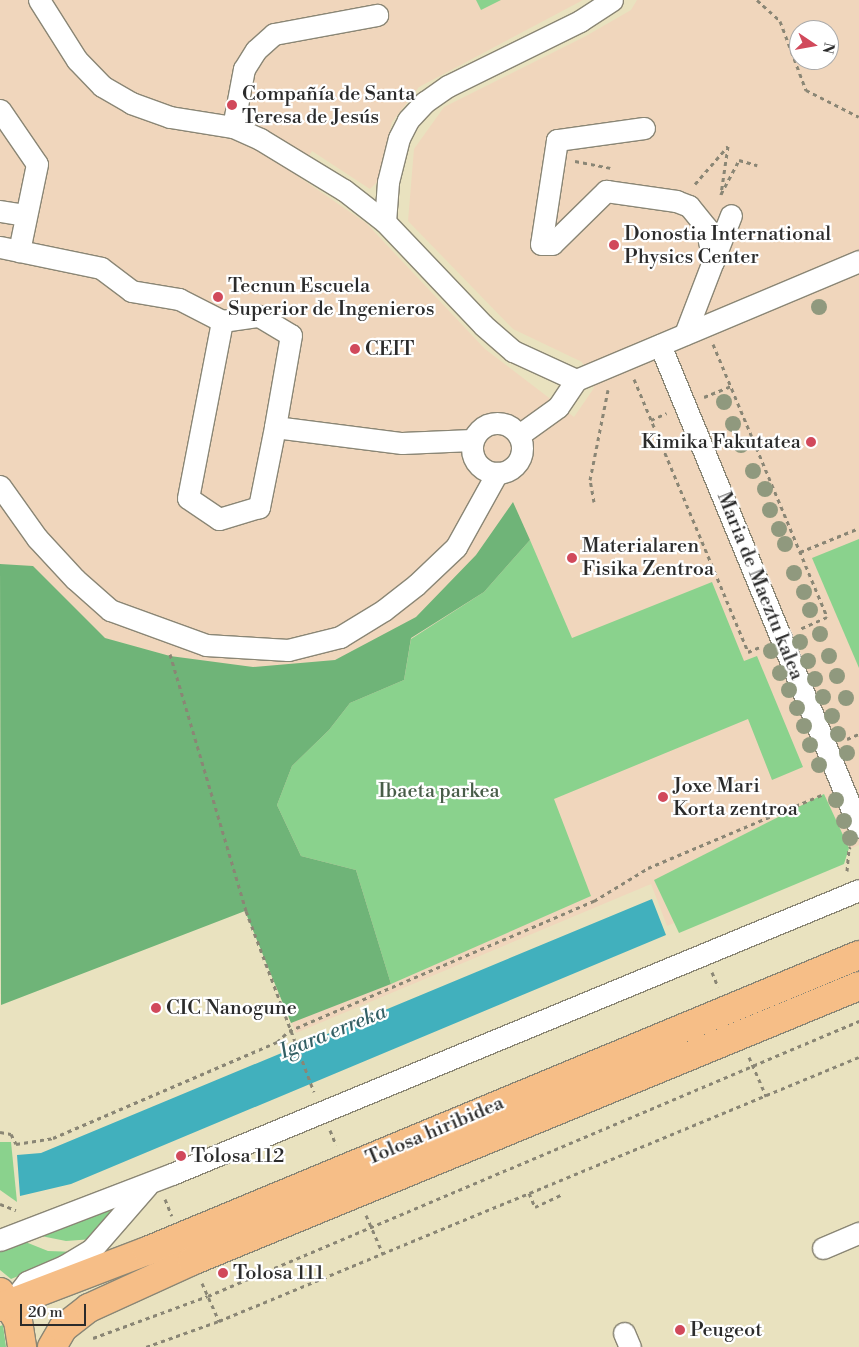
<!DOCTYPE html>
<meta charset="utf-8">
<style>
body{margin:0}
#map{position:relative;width:859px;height:1347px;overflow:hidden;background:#e9e2bf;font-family:"Libre Bodoni",serif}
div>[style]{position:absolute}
.built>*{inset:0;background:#f0d6bc}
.green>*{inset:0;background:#8ad28d}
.forest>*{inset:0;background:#6fb478}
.water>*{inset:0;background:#41b0bd}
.path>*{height:3px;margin-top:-1.5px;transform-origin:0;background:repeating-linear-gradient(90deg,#8a8675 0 4px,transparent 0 8px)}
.roads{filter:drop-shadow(1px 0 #8a8675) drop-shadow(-1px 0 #8a8675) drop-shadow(0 1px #8a8675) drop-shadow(0 -1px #8a8675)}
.minor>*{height:21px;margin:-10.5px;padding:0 10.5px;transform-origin:10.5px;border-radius:10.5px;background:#fff}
.minor>.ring{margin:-10.5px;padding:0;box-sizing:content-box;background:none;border:21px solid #fff;border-radius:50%}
.major>*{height:28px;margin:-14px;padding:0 14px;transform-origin:14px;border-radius:14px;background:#f6be87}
.trees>*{width:16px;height:16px;margin:-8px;border-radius:50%;background:#90997e}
.dots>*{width:14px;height:14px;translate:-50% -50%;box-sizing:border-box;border:2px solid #fff;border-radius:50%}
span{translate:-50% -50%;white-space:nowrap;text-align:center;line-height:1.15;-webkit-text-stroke:4.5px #fff;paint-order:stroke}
.poi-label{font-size:20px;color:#2b2b2b}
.left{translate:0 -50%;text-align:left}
.right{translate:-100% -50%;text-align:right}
.street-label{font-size:20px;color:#2b2b2b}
.park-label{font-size:20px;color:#485d48}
.water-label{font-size:21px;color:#346065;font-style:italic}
.north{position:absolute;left:789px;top:20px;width:50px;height:50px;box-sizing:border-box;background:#fff;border:1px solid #aaa;border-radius:50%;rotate:102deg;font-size:14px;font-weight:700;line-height:20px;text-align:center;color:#2b2b2b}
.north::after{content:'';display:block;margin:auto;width:18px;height:22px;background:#d1495b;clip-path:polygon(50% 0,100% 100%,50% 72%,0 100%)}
.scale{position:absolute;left:20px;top:1304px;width:66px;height:22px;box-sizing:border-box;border:2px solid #2b2b2b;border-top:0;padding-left:6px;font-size:15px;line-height:18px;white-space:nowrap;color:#2b2b2b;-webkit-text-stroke:4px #fff;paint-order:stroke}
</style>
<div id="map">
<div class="built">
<div style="clip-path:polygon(evenodd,0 0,583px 0,419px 87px,392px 122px,377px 182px,370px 189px,312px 151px,296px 175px,366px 223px,485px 349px,574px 417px,594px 388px,582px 362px,513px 329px,408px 221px,414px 149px,444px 107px,586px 36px,631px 10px,637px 0,859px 0,859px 845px,667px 926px,651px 884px,296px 1033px,246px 911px,170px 656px,105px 638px,0 575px,0 0,799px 30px,829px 30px,829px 60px,799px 60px,799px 30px)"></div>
</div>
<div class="green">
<div style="clip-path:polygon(476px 0,501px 0,481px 10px)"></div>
<div style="clip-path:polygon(859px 539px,859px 668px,812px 558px)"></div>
<div style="clip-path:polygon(530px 540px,572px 638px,712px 582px,744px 661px,757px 656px,803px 767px,772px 780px,748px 719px,554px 799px,591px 896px,391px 984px,356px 870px,301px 856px,277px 805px,292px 766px,329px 730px,350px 703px,404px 680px,411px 639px,484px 592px)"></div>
<div style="clip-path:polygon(824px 794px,849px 848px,844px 864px,679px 933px,654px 880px)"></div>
<div style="clip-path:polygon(0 1142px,11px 1142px,17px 1202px,0 1190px)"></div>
<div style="clip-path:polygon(115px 1206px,115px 1211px,93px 1239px,66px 1241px,36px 1235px)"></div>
<div style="clip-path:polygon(23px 1241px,48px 1251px,77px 1252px,11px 1279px,0 1270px,0 1250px)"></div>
<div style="clip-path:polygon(3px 1325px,6px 1347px,0 1347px,0 1326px)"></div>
</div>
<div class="forest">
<div style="clip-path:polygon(513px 502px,530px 540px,484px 592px,411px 638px,404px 680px,350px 703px,329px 730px,292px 766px,277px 805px,301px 856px,356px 870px,391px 984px,291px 1023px,245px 911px,1px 1005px,0 564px,33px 566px,105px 638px,170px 656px,253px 667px,335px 660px,416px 617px,476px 555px)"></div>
</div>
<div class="water">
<div style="clip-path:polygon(652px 899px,666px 935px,71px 1184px,20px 1196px,17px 1155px,41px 1153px)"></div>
</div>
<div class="path">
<div style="left:757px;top:0;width:31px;rotate:42deg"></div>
<div style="left:780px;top:21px;width:74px;rotate:69.4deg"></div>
<div style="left:806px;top:90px;width:59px;rotate:27deg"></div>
<div style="left:575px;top:161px;width:36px;rotate:11deg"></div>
<div style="left:695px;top:184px;width:50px;rotate:-49deg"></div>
<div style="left:728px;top:146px;width:49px;rotate:98.3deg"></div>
<div style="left:721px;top:194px;width:38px;rotate:-62deg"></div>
<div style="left:739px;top:160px;width:19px;rotate:16deg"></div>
<div style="left:713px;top:344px;width:296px;rotate:67.3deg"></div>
<div style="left:827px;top:617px;width:30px;rotate:156deg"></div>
<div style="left:634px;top:379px;width:296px;rotate:67.3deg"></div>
<div style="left:748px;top:652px;width:15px;rotate:-23deg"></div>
<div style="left:704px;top:397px;width:29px;rotate:-22deg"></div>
<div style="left:651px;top:420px;width:17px;rotate:-24deg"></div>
<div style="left:594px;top:502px;width:22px;rotate:-100deg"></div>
<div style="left:590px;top:480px;width:92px;rotate:-78.7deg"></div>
<div style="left:800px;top:552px;width:64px;rotate:-22.1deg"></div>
<div style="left:170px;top:654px;width:268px;rotate:73.5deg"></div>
<div style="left:246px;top:911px;width:193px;rotate:69.4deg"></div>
<div style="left:847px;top:739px;width:13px;rotate:-23deg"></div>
<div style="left:847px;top:871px;width:23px;rotate:-85deg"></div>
<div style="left:849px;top:848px;width:2px;rotate:-27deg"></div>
<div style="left:712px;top:972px;width:16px;rotate:68deg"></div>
<div style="left:749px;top:1057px;width:43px;rotate:66.4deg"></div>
<div style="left:330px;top:1130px;width:16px;rotate:68deg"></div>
<div style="left:0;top:1132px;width:11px;rotate:10deg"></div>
<div style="left:11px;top:1134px;width:11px;rotate:63deg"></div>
<div style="left:16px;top:1144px;width:37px;rotate:-9deg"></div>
<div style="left:53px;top:1138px;width:244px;rotate:-23.2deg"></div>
<div style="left:277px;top:1042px;width:16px;rotate:-43deg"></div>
<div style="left:289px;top:1031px;width:332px;rotate:-23.1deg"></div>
<div style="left:594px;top:901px;width:63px;rotate:-31.4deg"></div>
<div style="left:648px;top:868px;width:191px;rotate:-22.8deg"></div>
<div style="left:529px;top:1193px;width:15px;rotate:67deg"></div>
<div style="left:535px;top:1207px;width:31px;rotate:-25deg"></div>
<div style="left:165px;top:1199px;width:18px;rotate:68deg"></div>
<div style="left:0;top:1204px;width:17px;rotate:21deg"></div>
<div style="left:366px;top:1215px;width:43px;rotate:66.4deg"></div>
<div style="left:202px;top:1283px;width:42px;rotate:65.9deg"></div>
<div style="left:93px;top:1338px;width:122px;rotate:-20.1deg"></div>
<div style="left:208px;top:1296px;width:707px;rotate:-22.9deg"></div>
<div style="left:146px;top:1347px;width:77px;rotate:-19.6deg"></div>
<div style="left:219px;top:1321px;width:692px;rotate:-22.42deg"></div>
</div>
<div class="roads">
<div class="minor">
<div style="left:39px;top:0;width:71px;rotate:57.7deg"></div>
<div style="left:77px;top:60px;width:36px;rotate:46deg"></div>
<div style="left:102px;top:86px;width:34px;rotate:30deg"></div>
<div style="left:131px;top:103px;width:41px;rotate:19.7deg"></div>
<div style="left:170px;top:117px;width:64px;rotate:9deg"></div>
<div style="left:233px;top:127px;width:30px;rotate:24deg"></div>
<div style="left:260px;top:139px;width:98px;rotate:31.3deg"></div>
<div style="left:344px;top:190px;width:52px;rotate:38deg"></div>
<div style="left:385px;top:222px;width:142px;rotate:46.4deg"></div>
<div style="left:483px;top:325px;width:40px;rotate:41deg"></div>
<div style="left:513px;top:351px;width:69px;rotate:24.7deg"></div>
<div style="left:0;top:110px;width:65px;rotate:55.6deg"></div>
<div style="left:37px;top:164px;width:89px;rotate:101.7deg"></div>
<div style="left:233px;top:127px;width:59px;rotate:-79.3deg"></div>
<div style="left:244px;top:69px;width:22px;rotate:-58deg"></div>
<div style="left:256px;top:50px;width:24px;rotate:-42deg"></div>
<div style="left:274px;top:34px;width:105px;rotate:-10.5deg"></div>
<div style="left:644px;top:128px;width:88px;rotate:172.1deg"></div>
<div style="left:557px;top:140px;width:105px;rotate:98.7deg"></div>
<div style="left:541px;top:244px;width:11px"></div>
<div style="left:552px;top:244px;width:76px;rotate:-44.5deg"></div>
<div style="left:606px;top:191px;width:71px;rotate:8.1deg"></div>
<div style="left:676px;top:201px;width:14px;rotate:21deg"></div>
<div style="left:689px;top:206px;width:27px;rotate:51deg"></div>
<div style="left:706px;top:227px;width:35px;rotate:78deg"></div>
<div style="left:713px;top:261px;width:78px;rotate:111deg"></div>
<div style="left:0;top:211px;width:26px;rotate:9deg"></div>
<div style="left:385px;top:222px;width:40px;rotate:-85.7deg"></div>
<div style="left:388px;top:182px;width:45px;rotate:-76deg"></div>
<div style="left:399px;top:138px;width:20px;rotate:-63deg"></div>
<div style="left:408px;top:120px;width:25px;rotate:-47deg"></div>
<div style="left:425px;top:102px;width:28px;rotate:-35deg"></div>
<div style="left:448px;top:86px;width:147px;rotate:-26.2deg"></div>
<div style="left:580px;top:21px;width:38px;rotate:-33deg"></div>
<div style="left:0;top:247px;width:103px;rotate:11.7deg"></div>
<div style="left:101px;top:268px;width:38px;rotate:37deg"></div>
<div style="left:131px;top:291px;width:49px;rotate:9.5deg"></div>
<div style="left:179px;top:299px;width:48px;rotate:27.1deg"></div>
<div style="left:713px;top:261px;width:49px;rotate:-68.6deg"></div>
<div style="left:259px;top:316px;width:37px;rotate:31deg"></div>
<div style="left:291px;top:335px;width:93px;rotate:99.9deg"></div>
<div style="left:275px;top:427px;width:82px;rotate:101.3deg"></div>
<div style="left:259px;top:507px;width:42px;rotate:163.3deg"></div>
<div style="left:219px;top:519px;width:37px;rotate:-146deg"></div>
<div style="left:188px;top:498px;width:180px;rotate:-79.1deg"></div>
<div style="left:222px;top:321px;width:37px;rotate:-8deg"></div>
<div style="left:660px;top:345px;width:521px;rotate:67.57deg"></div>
<div class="ring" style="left:472px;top:423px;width:29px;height:29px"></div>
<div style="left:275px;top:427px;width:128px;rotate:7.2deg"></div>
<div style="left:402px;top:443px;width:70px;rotate:-2.5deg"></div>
<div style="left:519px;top:435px;width:48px;rotate:-35.7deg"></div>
<div style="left:558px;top:407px;width:32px;rotate:-56deg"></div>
<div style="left:576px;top:380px;width:307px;rotate:-22.8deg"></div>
<div style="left:0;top:486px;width:64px;rotate:54.6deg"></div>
<div style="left:37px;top:538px;width:56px;rotate:47.2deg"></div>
<div style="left:75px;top:579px;width:47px;rotate:41.5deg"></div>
<div style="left:110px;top:610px;width:102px;rotate:20deg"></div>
<div style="left:206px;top:645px;width:82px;rotate:3.5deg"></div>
<div style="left:288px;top:650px;width:54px;rotate:-14deg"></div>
<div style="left:340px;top:637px;width:52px;rotate:-31.5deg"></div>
<div style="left:384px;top:610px;width:41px;rotate:-38deg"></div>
<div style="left:416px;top:585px;width:55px;rotate:-43.5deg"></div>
<div style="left:456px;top:547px;width:85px;rotate:-61deg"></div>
<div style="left:0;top:1240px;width:184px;rotate:-21deg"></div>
<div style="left:172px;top:1174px;width:743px;rotate:-22.46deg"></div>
<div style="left:823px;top:1248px;width:39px;rotate:-23deg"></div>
<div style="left:13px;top:1300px;width:23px;rotate:-52deg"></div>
<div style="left:27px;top:1282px;width:40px;rotate:-23.4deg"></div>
<div style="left:64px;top:1266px;width:33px;rotate:-31deg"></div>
<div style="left:92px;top:1249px;width:84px;rotate:-48.9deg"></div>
<div style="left:624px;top:1333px;width:15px;rotate:67deg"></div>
</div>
<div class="major">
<div style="left:0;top:1292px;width:34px;rotate:58deg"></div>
<div style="left:18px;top:1321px;width:26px;rotate:81deg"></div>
<div style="left:0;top:1307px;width:157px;rotate:-20.9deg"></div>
<div style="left:147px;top:1251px;width:771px;rotate:-22.57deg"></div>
<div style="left:52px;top:1347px;width:22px;rotate:-60deg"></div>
<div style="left:63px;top:1328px;width:33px;rotate:-38deg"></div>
<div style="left:89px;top:1308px;width:113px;rotate:-24.5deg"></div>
<div style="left:192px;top:1261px;width:721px;rotate:-22.41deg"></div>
</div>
</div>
<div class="trees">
<div style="left:819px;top:307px"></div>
<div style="left:724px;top:402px"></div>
<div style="left:733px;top:424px"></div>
<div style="left:741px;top:445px"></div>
<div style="left:753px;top:471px"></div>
<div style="left:765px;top:489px"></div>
<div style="left:770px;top:510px"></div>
<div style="left:779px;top:529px"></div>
<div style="left:785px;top:544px"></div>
<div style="left:794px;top:573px"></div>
<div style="left:804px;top:592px"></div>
<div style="left:810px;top:610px"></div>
<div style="left:820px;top:634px"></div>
<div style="left:800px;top:642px"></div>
<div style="left:771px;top:651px"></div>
<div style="left:829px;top:656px"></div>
<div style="left:808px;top:661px"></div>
<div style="left:780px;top:673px"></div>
<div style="left:837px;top:676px"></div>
<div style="left:815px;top:679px"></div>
<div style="left:789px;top:690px"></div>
<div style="left:823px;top:697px"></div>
<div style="left:846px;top:698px"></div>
<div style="left:797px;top:708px"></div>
<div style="left:832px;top:716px"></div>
<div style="left:804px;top:726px"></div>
<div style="left:838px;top:734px"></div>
<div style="left:810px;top:745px"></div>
<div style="left:847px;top:753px"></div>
<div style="left:819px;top:765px"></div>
<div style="left:836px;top:800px"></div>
<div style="left:844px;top:821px"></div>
<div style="left:850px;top:838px"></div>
</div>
<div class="dots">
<div style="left:232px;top:105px;background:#d1495b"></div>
<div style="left:614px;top:245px;background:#d1495b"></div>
<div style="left:218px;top:297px;background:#d1495b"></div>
<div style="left:355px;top:349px;background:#d1495b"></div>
<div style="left:811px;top:442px;background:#d1495b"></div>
<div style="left:572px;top:558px;background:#d1495b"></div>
<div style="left:663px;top:797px;background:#d1495b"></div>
<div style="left:156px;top:1008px;background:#d1495b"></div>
<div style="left:181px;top:1156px;background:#d1495b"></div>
<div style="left:223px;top:1273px;background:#d1495b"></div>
<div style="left:680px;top:1330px;background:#d1495b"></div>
</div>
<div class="poi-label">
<span class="left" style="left:242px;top:106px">Compañía de Santa<br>Teresa de Jesús</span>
<span class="left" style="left:624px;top:246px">Donostia International<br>Physics Center</span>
<span class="left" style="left:228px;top:298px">Tecnun Escuela<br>Superior de Ingenieros</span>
<span class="left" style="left:365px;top:349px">CEIT</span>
<span class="right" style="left:801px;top:442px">Kimika Fakutatea</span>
<span class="left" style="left:582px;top:558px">Materialaren<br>Fisika Zentroa</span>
<span class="left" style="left:673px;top:798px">Joxe Mari<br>Korta zentroa</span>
<span class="left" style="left:166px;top:1008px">CIC Nanogune</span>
<span class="left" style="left:191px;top:1156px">Tolosa 112</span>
<span class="left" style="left:233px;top:1273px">Tolosa 111</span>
<span class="left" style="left:690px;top:1330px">Peugeot</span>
</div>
<div class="street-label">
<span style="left:760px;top:586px;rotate:68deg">Maria de Maeztu kalea</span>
<span style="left:435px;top:1131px;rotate:-23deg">Tolosa hiribidea</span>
</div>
<div class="park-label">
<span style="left:439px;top:791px">Ibaeta parkea</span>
</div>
<div class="water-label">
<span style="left:333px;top:1032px;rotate:-22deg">Igara erreka</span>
</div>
<div class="north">N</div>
<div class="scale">20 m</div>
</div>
